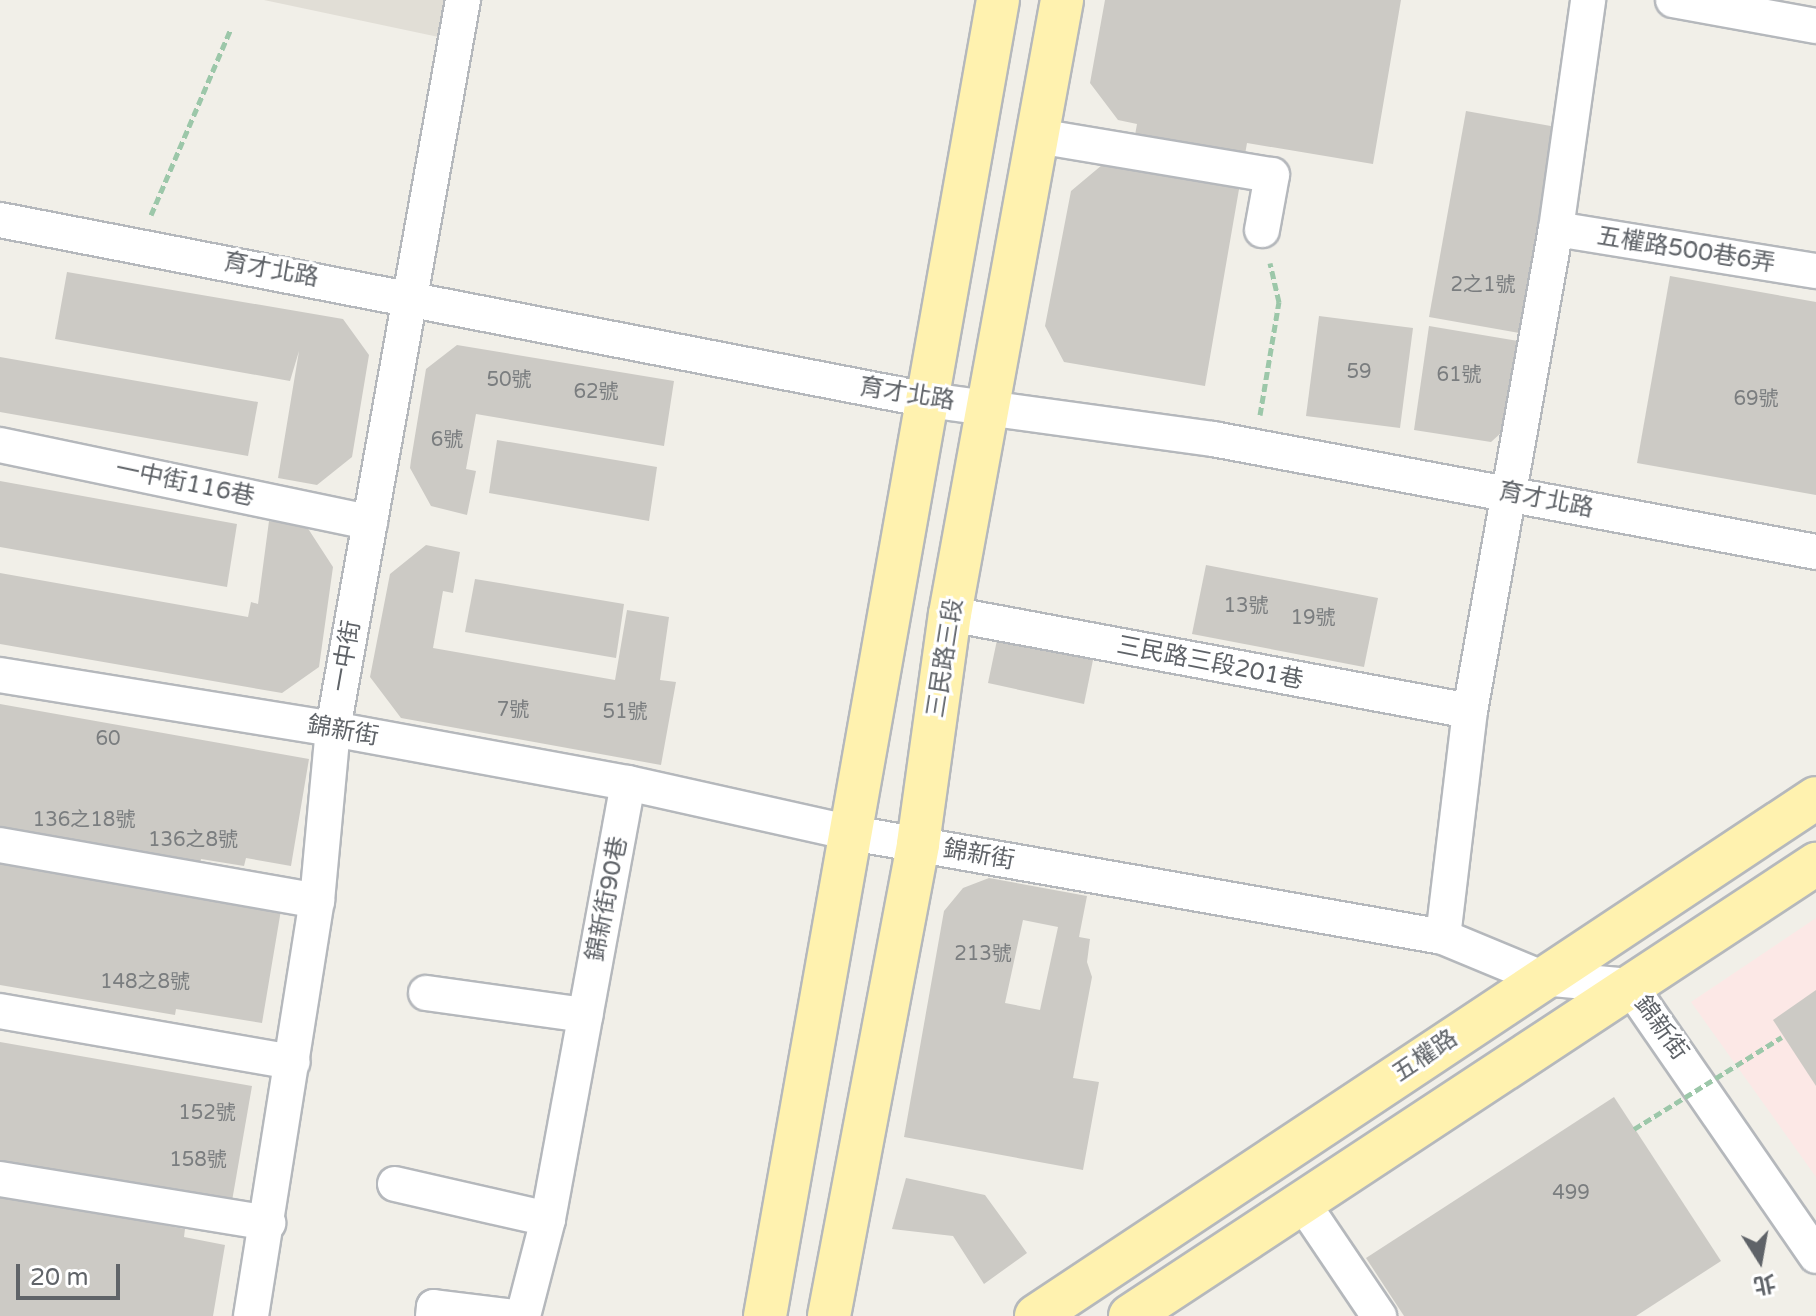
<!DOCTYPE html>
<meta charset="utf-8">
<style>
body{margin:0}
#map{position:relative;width:1816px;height:1316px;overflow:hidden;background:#f1efe8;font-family:"Varela Round","Noto Sans TC",sans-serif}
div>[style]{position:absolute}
.education>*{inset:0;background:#e1ded6}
.medical>*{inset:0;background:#fce8e6}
.building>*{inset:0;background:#cccac5}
.path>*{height:5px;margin-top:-2.5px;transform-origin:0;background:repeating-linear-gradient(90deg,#9cc7a9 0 8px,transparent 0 12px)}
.roads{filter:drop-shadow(2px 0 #b5b8bc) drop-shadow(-2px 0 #b5b8bc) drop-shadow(0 2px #b5b8bc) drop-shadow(0 -2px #b5b8bc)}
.minor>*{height:34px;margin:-17px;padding:0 17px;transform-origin:17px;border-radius:17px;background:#fff}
.major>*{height:42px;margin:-21px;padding:0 21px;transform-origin:21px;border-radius:21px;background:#fff2af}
.path-bridge>*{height:5px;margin-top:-2.5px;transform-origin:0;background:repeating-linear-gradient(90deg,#9cc7a9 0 8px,transparent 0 12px)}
span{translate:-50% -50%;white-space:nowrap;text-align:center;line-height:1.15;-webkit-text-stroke:6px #fff;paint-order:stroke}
.number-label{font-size:20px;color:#7a7d7f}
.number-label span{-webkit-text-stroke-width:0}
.street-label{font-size:24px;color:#5f6368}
.north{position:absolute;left:1720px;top:1220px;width:80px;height:80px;-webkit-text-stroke:6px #fff;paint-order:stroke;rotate:169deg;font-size:22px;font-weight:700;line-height:32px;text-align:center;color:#5f6368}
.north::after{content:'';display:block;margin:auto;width:28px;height:36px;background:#5f6368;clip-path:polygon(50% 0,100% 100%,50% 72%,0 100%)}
.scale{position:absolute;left:16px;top:1264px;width:104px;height:36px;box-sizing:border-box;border:4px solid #5f6368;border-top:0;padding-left:10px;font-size:24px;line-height:28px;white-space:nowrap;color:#5f6368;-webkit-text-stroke:6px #fff;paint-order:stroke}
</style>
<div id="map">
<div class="education">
<div style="clip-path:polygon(264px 0,454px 0,448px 39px)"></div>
</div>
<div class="medical">
<div style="clip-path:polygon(1816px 918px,1816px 1177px,1691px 1002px)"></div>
</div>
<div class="building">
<div style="clip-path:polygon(1105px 0,1401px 0,1373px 164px,1247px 143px,1205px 386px,1064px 362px,1045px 326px,1071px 191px,1102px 165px,1129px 169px,1137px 124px,1118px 120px,1090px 83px)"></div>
<div style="clip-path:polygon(1466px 111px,1562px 128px,1525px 334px,1429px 317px)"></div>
<div style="clip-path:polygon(67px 272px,343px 319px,369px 355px,352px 457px,317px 485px,278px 478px,299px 351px,290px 381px,55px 339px)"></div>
<div style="clip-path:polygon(1670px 276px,1816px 302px,1816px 495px,1637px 463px)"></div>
<div style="clip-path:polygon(1319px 316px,1413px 328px,1400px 428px,1306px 416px)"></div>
<div style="clip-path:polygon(1429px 326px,1524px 342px,1511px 424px,1491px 442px,1414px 430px)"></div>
<div style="clip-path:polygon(457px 345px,674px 381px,664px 446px,476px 414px,466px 469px,476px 471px,467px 515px,431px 506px,410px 468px,411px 460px,426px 369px)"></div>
<div style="clip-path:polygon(0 357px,258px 402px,248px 456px,0 412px)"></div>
<div style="clip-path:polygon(497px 440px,657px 467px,649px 521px,489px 493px)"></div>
<div style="clip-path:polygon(0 481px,237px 524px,227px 587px,0 547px)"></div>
<div style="clip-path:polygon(269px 521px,307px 527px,333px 567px,319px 667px,282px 693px,0 644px,0 573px,248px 617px,251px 602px,258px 604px)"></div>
<div style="clip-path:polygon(426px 545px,460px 552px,453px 593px,443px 591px,433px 648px,615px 680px,627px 610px,669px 617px,660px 680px,676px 682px,661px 765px,401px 718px,370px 677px,390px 574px)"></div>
<div style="clip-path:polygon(1206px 565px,1378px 598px,1364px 667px,1192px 634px)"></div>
<div style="clip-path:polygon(475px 579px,624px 604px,616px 658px,465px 632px)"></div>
<div style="clip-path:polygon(997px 640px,1093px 660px,1084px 704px,988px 683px)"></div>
<div style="clip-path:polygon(0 704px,309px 759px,291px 866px,246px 858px,244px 866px,201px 859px,200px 864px,0 829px)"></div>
<div style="clip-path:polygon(0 860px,281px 910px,262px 1023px,176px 1009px,175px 1015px,0 985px)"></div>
<div style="clip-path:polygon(evenodd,989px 878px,1087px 896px,1079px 937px,1090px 939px,1087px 962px,1092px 977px,1073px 1078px,1099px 1082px,1083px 1170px,904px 1137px,944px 911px,963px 888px,989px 878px,1023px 920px,1058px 927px,1040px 1010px,1005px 1003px,1023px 920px)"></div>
<div style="clip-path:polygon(1816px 990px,1816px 1086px,1773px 1020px)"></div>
<div style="clip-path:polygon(0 1042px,252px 1086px,232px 1201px,0 1166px)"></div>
<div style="clip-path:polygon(1614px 1097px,1721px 1261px,1636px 1316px,1404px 1316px,1366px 1258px)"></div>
<div style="clip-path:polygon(906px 1178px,985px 1195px,1027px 1253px,984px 1284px,953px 1236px,892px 1229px)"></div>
<div style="clip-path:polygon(0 1195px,185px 1229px,184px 1237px,225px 1245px,213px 1316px,0 1316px)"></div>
</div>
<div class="path">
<div style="left:151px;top:215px;width:203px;rotate:-66.8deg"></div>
<div style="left:1260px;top:415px;width:115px;rotate:-80.5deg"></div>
<div style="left:1279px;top:302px;width:40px;rotate:-103deg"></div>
</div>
<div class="roads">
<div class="minor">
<div style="left:1673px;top:0;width:145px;rotate:10.3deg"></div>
<div style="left:1038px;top:136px;width:237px;rotate:9.5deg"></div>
<div style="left:1272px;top:175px;width:56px;rotate:100.3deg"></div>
<div style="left:0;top:220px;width:945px;rotate:10.98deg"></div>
<div style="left:928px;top:400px;width:288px;rotate:7.8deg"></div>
<div style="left:1213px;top:439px;width:613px;rotate:10.61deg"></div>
<div style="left:1556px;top:229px;width:263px;rotate:9.2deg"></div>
<div style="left:0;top:445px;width:378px;rotate:11.8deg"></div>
<div style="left:950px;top:614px;width:529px;rotate:10.57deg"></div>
<div style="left:0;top:675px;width:337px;rotate:9.2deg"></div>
<div style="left:333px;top:729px;width:300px;rotate:10.4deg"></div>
<div style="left:628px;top:783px;width:230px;rotate:12.6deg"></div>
<div style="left:852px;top:833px;width:600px;rotate:9.98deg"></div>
<div style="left:1443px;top:937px;width:107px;rotate:22.5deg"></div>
<div style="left:1542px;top:978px;width:88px;rotate:5.2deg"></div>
<div style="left:1630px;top:986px;width:328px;rotate:55.4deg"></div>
<div style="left:0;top:845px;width:322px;rotate:10deg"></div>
<div style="left:1443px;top:937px;width:228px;rotate:-83.2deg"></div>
<div style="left:1470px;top:711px;width:490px;rotate:-79.9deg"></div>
<div style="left:1556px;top:229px;width:231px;rotate:-82deg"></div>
<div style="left:426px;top:993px;width:161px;rotate:7.9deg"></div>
<div style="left:0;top:1011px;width:297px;rotate:9.9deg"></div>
<div style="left:0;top:1179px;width:272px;rotate:9.3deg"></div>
<div style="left:395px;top:1184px;width:157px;rotate:12.9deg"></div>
<div style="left:1302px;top:1202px;width:138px;rotate:56deg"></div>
<div style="left:251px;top:1316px;width:420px;rotate:-81deg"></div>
<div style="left:317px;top:901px;width:173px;rotate:-84.7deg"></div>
<div style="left:333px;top:729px;width:741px;rotate:-79.89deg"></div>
<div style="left:433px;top:1316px;width:9px;rotate:-84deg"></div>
<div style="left:434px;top:1307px;width:74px;rotate:7deg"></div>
<div style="left:523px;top:1316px;width:100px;rotate:-75.5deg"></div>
<div style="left:548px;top:1219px;width:443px;rotate:-79.6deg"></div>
</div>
<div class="major">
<div style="left:765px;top:1316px;width:1336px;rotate:-79.96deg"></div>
<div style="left:829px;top:1316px;width:480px;rotate:-79.3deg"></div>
<div style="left:918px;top:844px;width:232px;rotate:-82.1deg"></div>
<div style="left:950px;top:614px;width:624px;rotate:-79.66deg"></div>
<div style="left:1036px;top:1316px;width:936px;rotate:-33.59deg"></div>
<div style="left:1130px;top:1316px;width:822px;rotate:-33.38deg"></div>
</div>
</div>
<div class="path-bridge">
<div style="left:1634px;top:1129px;width:174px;rotate:-31.9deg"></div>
</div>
<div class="number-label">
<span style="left:1483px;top:285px">2之1號</span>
<span style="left:1359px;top:372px">59</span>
<span style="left:1459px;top:375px">61號</span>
<span style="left:509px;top:380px">50號</span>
<span style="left:596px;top:392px">62號</span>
<span style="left:1756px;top:399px">69號</span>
<span style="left:447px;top:440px">6號</span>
<span style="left:1246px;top:606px">13號</span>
<span style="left:1313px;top:618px">19號</span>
<span style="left:513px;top:710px">7號</span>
<span style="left:625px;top:712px">51號</span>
<span style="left:108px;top:739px">60</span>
<span style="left:84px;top:820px">136之18號</span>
<span style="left:193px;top:840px">136之8號</span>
<span style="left:983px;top:954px">213號</span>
<span style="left:145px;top:982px">148之8號</span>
<span style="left:207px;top:1113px">152號</span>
<span style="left:198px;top:1160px">158號</span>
<span style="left:1571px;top:1193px">499</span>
</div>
<div class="street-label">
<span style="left:1686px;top:250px;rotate:9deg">五權路500巷6弄</span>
<span style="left:271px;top:270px;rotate:10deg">育才北路</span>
<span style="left:907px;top:394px;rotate:9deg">育才北路</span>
<span style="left:185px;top:483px;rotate:12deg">一中街116巷</span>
<span style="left:1546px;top:500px;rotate:11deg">育才北路</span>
<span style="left:346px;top:656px;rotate:-80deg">一中街</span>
<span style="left:945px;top:658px;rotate:-81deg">三民路三段</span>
<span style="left:1210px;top:663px;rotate:11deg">三民路三段201巷</span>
<span style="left:343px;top:731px;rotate:10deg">錦新街</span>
<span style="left:979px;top:855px;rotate:10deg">錦新街</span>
<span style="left:607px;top:899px;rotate:-79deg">錦新街90巷</span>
<span style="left:1661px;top:1028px;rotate:54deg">錦新街</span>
<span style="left:1425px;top:1056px;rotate:-34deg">五權路</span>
</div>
<div class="north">北</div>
<div class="scale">20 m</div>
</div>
